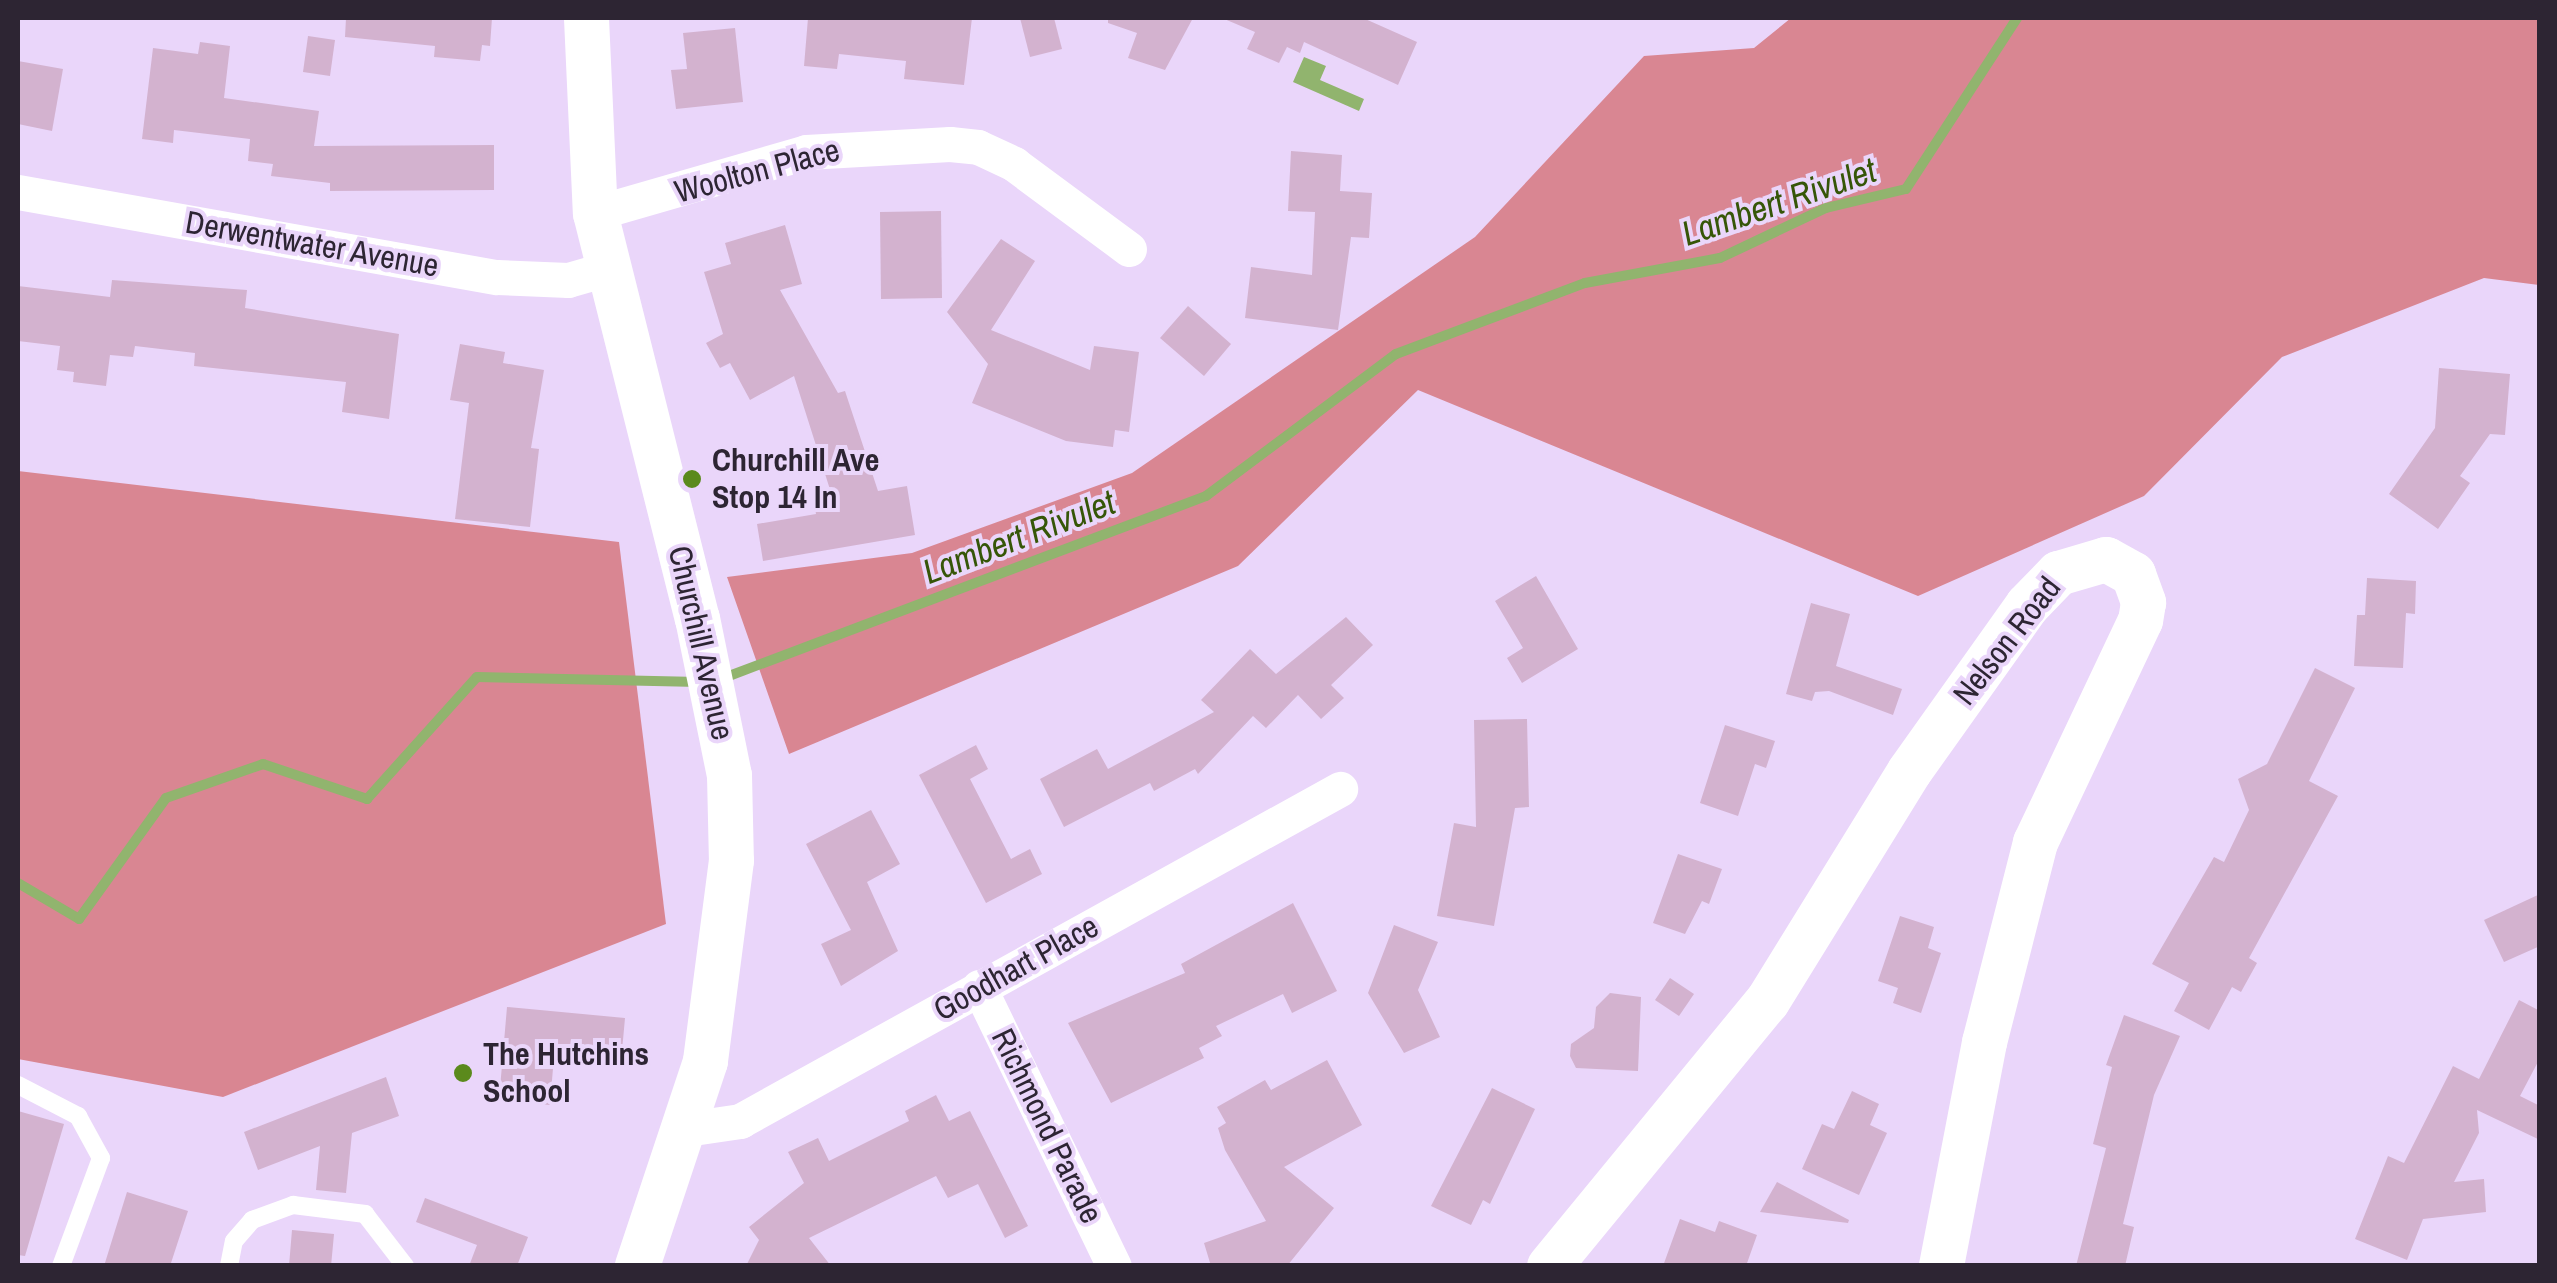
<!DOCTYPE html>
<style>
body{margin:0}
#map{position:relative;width:2557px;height:1283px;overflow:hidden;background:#ead6fa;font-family:"Archivo Narrow",sans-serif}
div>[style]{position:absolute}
.forest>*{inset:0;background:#d98692}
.water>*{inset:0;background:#91b46e}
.stream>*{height:10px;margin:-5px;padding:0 5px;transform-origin:5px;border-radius:5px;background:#91b46e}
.building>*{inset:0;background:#d3b2cf}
.service>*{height:18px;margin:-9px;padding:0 9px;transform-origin:9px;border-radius:9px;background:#fff}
.minor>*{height:35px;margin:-17.5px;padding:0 17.5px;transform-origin:17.5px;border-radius:17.5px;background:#fff}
.tertiary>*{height:45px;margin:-22.5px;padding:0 22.5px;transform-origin:22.5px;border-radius:22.5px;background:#fff}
.dots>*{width:28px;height:28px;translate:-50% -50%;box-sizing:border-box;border:5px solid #ead6fa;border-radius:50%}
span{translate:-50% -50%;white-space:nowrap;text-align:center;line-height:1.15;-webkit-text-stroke:8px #ead6fa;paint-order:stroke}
.street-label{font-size:32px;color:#2d2533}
.poi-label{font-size:32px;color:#2d2533;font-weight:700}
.left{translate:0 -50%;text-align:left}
.water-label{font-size:35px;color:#365608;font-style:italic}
.frame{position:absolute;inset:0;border:20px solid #2d2533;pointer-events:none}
</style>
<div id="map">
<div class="forest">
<div style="clip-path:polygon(1791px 18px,2539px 18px,2539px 285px,2484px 278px,2282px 357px,2144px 496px,1918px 596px,1418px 390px,1238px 566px,789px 754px,727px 577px,912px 553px,1132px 473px,1475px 237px,1644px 56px,1754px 48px)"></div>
<div style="clip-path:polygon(18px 471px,619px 542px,666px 924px,223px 1097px,18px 1059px)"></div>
</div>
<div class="water">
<div style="clip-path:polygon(1304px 57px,1326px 66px,1320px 80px,1364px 99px,1359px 111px,1293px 82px)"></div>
</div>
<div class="stream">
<div style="left:721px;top:679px;width:518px;rotate:-20.67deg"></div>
<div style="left:1206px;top:496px;width:237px;rotate:-36.8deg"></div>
<div style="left:1396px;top:354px;width:202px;rotate:-20.6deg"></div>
<div style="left:1585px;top:283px;width:137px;rotate:-10.5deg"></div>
<div style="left:1720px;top:258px;width:117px;rotate:-25.3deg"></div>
<div style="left:1826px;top:208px;width:82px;rotate:-13.4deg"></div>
<div style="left:1906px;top:189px;width:204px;rotate:-57deg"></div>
<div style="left:18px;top:883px;width:71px;rotate:30.5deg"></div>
<div style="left:79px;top:919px;width:149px;rotate:-54.3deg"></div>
<div style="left:166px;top:798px;width:103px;rotate:-19.3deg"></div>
<div style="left:263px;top:764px;width:110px;rotate:18.6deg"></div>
<div style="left:367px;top:799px;width:164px;rotate:-48deg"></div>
<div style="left:477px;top:677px;width:222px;rotate:1.3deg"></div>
</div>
<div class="building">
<div style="clip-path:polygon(346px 18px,492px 18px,490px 46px,482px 45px,480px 61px,434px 57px,435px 46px,345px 37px)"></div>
<div style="clip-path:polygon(808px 18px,972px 18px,964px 85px,904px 79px,906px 61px,839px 54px,837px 69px,804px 66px)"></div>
<div style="clip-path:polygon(1020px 18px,1054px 18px,1062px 49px,1030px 57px)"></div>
<div style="clip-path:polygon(1108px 18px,1193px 18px,1165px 70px,1128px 58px,1137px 33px,1108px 23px)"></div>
<div style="clip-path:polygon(1222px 18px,1363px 18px,1417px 42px,1398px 85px,1304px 42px,1300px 53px,1287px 47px,1279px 63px,1247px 49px,1255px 32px)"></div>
<div style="clip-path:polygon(735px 28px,743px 102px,676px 109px,671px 70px,687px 69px,683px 33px)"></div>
<div style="clip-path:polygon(308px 36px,335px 40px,330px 76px,303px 72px)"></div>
<div style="clip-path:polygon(200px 42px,230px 46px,224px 98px,319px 111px,314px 146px,494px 145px,494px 190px,330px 191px,330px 183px,271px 176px,273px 164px,248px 161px,250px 139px,174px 130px,173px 143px,142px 139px,153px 48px,198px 54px)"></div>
<div style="clip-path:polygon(18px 61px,63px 69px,52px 131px,18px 124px)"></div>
<div style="clip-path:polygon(1291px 151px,1342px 155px,1340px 191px,1372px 193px,1369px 238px,1351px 237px,1338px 330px,1245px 318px,1251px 267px,1312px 275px,1315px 212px,1288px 211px)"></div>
<div style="clip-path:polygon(941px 211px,942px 298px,881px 299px,880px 212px)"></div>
<div style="clip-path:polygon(785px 225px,802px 284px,780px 290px,838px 393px,845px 391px,878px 491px,907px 486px,915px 535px,763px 561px,757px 524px,816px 514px,814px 502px,833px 499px,794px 376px,750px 400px,730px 363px,720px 368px,706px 343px,723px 334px,704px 272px,731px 264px,725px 243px)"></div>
<div style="clip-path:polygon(1001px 239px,1035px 261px,991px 330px,1090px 370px,1094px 346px,1139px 352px,1129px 432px,1115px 430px,1113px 447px,1066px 441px,972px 403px,988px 364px,947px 312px)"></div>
<div style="clip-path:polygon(112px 280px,247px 290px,245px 308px,399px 334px,389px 419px,342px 412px,346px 382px,194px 366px,195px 353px,135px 346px,133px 357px,110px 355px,106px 386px,73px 382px,74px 372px,57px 370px,60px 346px,18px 341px,18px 286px,110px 297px)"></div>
<div style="clip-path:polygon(1188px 306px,1231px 344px,1204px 376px,1160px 338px)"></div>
<div style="clip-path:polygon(460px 344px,505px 352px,503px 363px,544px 370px,531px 448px,539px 449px,530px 527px,455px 519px,469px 403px,450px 400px)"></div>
<div style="clip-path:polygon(2439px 368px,2510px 374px,2505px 435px,2490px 434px,2460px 476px,2470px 483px,2438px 529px,2389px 494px,2435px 428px)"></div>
<div style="clip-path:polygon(1536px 576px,1578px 649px,1522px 683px,1507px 658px,1523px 648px,1495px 601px)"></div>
<div style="clip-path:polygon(2367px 578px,2416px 581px,2415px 614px,2406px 613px,2403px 668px,2354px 666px,2357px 615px,2365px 615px)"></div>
<div style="clip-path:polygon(1811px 603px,1850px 614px,1836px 666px,1902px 689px,1893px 715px,1829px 691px,1815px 692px,1812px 701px,1786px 694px)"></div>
<div style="clip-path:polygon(1346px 617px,1373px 645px,1331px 685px,1344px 698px,1321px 719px,1298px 695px,1266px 728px,1253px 716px,1198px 774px,1195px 769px,1154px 791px,1150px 783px,1064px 827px,1040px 779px,1097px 749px,1108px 769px,1214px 712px,1201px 700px,1250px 649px,1276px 674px)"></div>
<div style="clip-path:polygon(2315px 668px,2355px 688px,2309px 781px,2338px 796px,2249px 958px,2257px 963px,2241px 992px,2232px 987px,2209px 1030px,2174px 1011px,2189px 983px,2152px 964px,2214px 857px,2224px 862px,2249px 810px,2238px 779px,2267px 764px)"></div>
<div style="clip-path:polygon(1527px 719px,1529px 807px,1515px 808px,1494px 926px,1437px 916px,1454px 823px,1476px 827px,1474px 720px)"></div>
<div style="clip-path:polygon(1725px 725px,1775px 741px,1766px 768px,1755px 764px,1738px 816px,1700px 803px)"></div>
<div style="clip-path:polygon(976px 745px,988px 769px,970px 779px,1011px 859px,1030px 849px,1042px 874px,986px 903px,919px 775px)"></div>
<div style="clip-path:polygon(871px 810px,900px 864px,867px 882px,898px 951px,841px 986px,821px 944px,851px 930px,806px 844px)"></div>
<div style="clip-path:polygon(1678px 854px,1722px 869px,1709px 904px,1702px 901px,1685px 934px,1653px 923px)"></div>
<div style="clip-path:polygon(2540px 894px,2540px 946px,2504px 962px,2484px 920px)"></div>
<div style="clip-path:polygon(1293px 903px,1337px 991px,1292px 1013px,1283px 994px,1216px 1026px,1222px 1036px,1199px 1048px,1204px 1058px,1111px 1103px,1068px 1023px,1185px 973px,1181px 964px)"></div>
<div style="clip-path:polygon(1900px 916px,1934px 927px,1928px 948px,1941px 953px,1921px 1013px,1893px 1003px,1898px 988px,1878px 981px)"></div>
<div style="clip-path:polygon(1394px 925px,1438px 942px,1418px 990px,1440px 1037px,1404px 1053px,1368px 993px)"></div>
<div style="clip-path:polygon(1670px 978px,1694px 994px,1679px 1016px,1655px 1000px)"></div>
<div style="clip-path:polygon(1610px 993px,1641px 997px,1638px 1071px,1576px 1068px,1570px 1056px,1571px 1044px,1594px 1028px,1596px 1007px)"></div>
<div style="clip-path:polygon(2519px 1000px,2540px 1011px,2540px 1058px,2520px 1096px,2540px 1106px,2540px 1140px,2477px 1110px,2479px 1133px,2454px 1182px,2484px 1179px,2486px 1212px,2423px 1219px,2407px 1260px,2355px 1239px,2388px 1156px,2404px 1163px,2453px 1066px,2479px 1079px)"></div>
<div style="clip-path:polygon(507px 1007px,625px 1018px,621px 1062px,554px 1056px,550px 1105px,499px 1100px)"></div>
<div style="clip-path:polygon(2124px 1015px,2180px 1036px,2154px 1095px,2123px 1224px,2134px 1227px,2125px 1266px,2076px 1266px,2106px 1148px,2093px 1144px,2112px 1067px,2106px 1065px)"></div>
<div style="clip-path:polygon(1327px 1060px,1362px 1125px,1284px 1167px,1334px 1208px,1287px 1266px,1211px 1266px,1204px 1243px,1266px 1221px,1225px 1150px,1218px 1128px,1226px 1123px,1217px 1107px,1265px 1080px,1271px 1090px)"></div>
<div style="clip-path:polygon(386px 1077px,399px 1116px,352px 1133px,346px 1193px,316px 1190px,320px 1146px,258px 1170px,244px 1132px)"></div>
<div style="clip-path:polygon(1492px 1088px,1535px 1109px,1490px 1204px,1483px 1200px,1471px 1225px,1431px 1206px)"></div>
<div style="clip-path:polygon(1852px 1091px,1879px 1104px,1870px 1125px,1887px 1133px,1859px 1195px,1802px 1169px,1822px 1124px,1834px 1129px)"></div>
<div style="clip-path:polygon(936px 1095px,949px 1121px,970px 1111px,1028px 1226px,1005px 1238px,978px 1184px,948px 1198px,936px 1176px,809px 1238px,831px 1266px,746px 1266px,759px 1240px,749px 1227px,804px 1183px,788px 1152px,818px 1138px,829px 1161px,909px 1121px,905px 1111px)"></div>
<div style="clip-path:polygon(18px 1111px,64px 1124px,25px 1256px,18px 1255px)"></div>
<div style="clip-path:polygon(1777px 1182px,1849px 1220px,1848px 1223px,1760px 1212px)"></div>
<div style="clip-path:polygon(127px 1192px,188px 1211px,170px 1266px,104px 1266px)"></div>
<div style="clip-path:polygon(425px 1198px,528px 1237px,517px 1266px,469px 1266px,477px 1245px,416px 1222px)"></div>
<div style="clip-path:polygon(1680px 1219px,1715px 1232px,1719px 1221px,1757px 1235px,1746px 1266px,1663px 1266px)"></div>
<div style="clip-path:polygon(292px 1230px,334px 1234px,331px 1266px,289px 1266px)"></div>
</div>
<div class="service">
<div style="left:18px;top:1085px;width:68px;rotate:27.3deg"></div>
<div style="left:78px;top:1116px;width:48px;rotate:61.3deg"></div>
<div style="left:101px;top:1158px;width:115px;rotate:110.3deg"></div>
<div style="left:229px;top:1266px;width:25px;rotate:-79deg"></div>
<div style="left:234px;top:1241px;width:28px;rotate:-49deg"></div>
<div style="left:252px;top:1220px;width:44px;rotate:-20.1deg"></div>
<div style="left:293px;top:1205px;width:73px;rotate:7.1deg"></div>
<div style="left:365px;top:1214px;width:66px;rotate:52.4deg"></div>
</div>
<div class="minor">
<div style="left:18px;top:192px;width:486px;rotate:10.1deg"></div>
<div style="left:497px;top:277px;width:71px;rotate:2.4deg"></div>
<div style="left:568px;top:280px;width:40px;rotate:-16deg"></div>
<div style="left:595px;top:213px;width:220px;rotate:-16.1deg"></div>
<div style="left:806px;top:152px;width:144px;rotate:-3.2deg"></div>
<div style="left:950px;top:144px;width:28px;rotate:6deg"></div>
<div style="left:978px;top:147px;width:40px;rotate:25deg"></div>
<div style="left:1014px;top:164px;width:143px;rotate:36.5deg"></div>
<div style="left:979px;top:987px;width:310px;rotate:64.2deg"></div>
<div style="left:686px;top:1129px;width:55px;rotate:-8.4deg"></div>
<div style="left:740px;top:1121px;width:686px;rotate:-28.96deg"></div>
</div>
<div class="tertiary">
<div style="left:586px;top:18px;width:195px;rotate:87.4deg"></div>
<div style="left:595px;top:213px;width:418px;rotate:75.9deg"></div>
<div style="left:697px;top:618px;width:160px;rotate:78.5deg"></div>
<div style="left:729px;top:775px;width:85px;rotate:88.7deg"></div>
<div style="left:731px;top:860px;width:203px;rotate:97.4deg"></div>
<div style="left:705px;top:1061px;width:216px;rotate:108.4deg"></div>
<div style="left:1549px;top:1266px;width:343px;rotate:-50.6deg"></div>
<div style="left:1767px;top:1001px;width:270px;rotate:-58.3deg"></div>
<div style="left:1909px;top:771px;width:204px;rotate:-54.6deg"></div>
<div style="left:2027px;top:605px;width:45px;rotate:-45.9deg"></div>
<div style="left:2058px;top:573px;width:50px;rotate:-16.3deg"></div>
<div style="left:2106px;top:559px;width:31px;rotate:29deg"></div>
<div style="left:2133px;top:574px;width:30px;rotate:70deg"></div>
<div style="left:2143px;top:602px;width:18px;rotate:99deg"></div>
<div style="left:2140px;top:620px;width:246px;rotate:115.3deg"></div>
<div style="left:2035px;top:842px;width:206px;rotate:104.3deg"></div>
<div style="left:1984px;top:1042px;width:228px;rotate:100.9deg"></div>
</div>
<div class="dots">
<div style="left:692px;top:479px;background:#5b8a1c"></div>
<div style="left:463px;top:1073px;background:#5b8a1c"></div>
</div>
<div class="street-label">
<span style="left:757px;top:171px;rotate:-15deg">Woolton Place</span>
<span style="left:312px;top:244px;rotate:10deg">Derwentwater Avenue</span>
<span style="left:2007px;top:641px;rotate:-52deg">Nelson Road</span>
<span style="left:701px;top:643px;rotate:77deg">Churchill Avenue</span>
<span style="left:1016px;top:968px;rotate:-29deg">Goodhart Place</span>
<span style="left:1047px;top:1126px;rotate:64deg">Richmond Parade</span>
</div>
<div class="poi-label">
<span class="left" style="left:712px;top:479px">Churchill Ave<br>Stop 14 In</span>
<span class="left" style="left:483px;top:1073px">The Hutchins<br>School</span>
</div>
<div class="water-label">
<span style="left:1779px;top:202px;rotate:-19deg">Lambert Rivulet</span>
<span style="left:1019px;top:537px;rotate:-21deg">Lambert Rivulet</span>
</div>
<div class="frame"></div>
</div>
